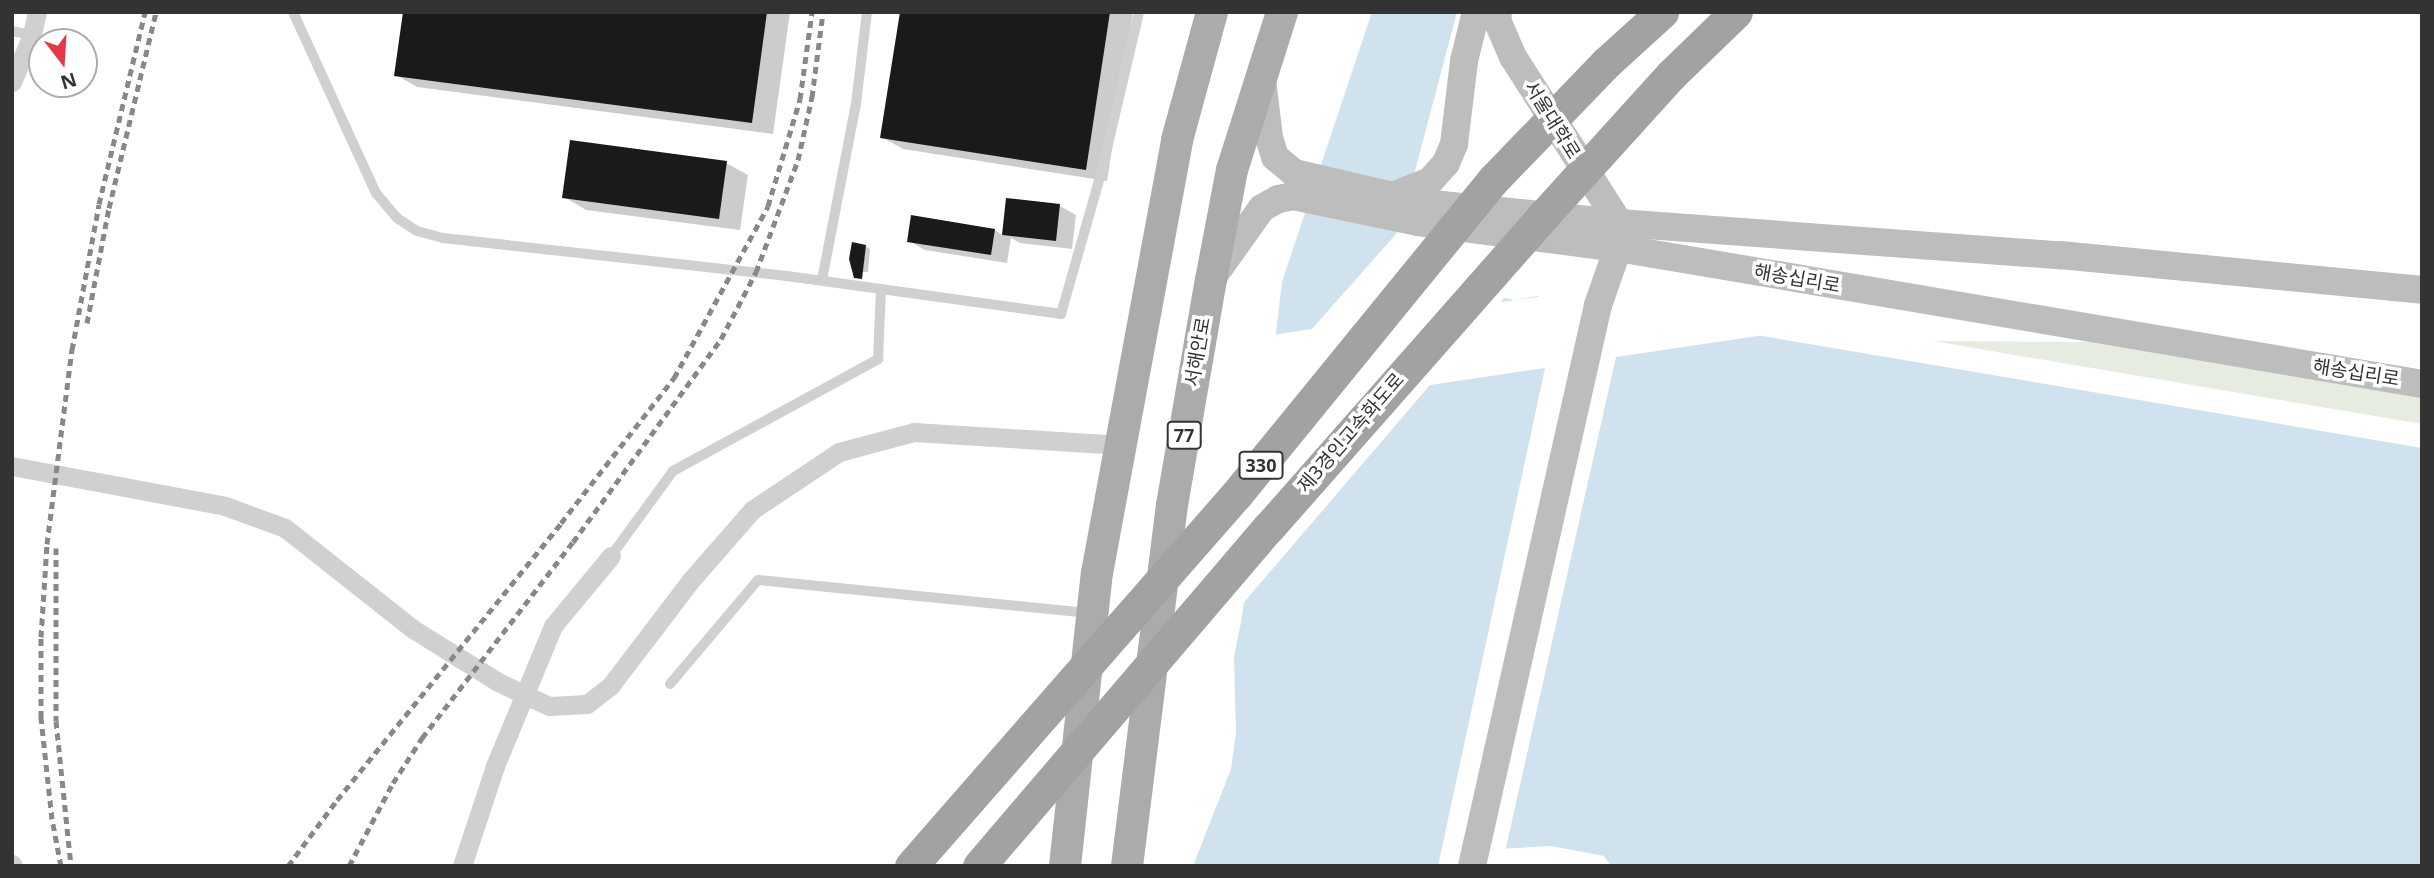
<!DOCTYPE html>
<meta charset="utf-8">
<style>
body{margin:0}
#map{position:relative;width:2434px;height:878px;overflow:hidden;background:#fff;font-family:"Noto Sans","Noto Sans KR",sans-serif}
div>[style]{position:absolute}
.green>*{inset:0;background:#e6ecdf}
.water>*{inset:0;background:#cfe2ee}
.pier>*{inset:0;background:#fff}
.shadow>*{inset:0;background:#0003}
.building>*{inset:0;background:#1a1a1a}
.service>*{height:10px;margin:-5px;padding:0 5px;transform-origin:5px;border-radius:5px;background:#d0d0d0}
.minor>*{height:19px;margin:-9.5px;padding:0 9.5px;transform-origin:9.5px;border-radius:9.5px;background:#d0d0d0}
.secondary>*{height:28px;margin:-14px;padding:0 14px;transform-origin:14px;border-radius:14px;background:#bdbdbd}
.primary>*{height:32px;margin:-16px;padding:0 16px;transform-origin:16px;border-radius:16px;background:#ababab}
.trunk>*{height:33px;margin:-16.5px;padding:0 16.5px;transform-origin:16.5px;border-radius:16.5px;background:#a2a2a2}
.rail>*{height:5px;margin-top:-2.5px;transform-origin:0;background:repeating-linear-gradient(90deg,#888 0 7px,transparent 0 12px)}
span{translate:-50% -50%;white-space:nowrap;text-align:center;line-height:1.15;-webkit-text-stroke:7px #fff;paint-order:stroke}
.shield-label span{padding:2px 5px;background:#fff;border:2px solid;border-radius:5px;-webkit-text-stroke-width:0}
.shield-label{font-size:18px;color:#333;font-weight:700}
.street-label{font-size:19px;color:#333}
.frame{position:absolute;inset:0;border:14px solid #333;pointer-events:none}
.north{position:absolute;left:28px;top:28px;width:70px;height:70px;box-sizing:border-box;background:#fff;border:2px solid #adadad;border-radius:50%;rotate:163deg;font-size:19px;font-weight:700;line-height:28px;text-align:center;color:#333}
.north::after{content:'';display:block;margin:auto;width:24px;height:32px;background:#e63946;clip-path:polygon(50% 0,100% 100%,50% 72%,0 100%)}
</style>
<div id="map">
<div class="green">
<div style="clip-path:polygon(1933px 341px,2088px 342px,2422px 396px,2422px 424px)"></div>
</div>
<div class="water">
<div style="clip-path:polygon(1372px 12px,1457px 12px,1388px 273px,1514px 300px,1538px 296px,1547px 301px,1563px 346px,1585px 365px,1680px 322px,2422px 448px,2422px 866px,1611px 866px,1604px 856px,1551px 846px,1500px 849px,1461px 866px,1193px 866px,1231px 769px,1236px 732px,1234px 657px,1242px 617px,1282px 282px)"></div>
</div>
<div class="pier">
<div style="clip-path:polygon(1404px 225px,1392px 270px,1506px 295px,1501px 302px,1545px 296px,1558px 304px,1572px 320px,1573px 329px,1566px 346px,1568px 351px,1586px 362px,1596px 360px,1617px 322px,1628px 312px,1639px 311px,1771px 334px,1616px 357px,1505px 852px,1467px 866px,1438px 866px,1545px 368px,1430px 385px,1240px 607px,1272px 335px,1312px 329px)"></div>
</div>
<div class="shadow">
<div style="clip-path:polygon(404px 12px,790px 12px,773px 134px,417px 87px,396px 75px)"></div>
<div style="clip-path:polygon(901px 12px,1133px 12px,1107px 181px,903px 149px,882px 137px)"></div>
<div style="clip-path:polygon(726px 163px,748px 175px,740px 230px,586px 210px,564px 197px)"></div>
<div style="clip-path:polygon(1008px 200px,1060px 206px,1076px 215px,1072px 249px,1020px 243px,1011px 238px,1007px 263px,925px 250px,909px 241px,995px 230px,1004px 236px)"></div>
<div style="clip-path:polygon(866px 246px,870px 249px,868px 272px,858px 272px)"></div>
</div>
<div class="building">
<div style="clip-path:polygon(403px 12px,767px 12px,752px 123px,394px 76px)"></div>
<div style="clip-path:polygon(900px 12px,1110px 12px,1086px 170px,880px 138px)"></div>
<div style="clip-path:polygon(570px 140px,727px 161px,719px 219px,562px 198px)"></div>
<div style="clip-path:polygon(1006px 198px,1060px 204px,1056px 241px,1002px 235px)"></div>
<div style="clip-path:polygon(911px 215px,995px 229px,991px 255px,907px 242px)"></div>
<div style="clip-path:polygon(852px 242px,866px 245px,862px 279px,854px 278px,849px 259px)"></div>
</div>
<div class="service">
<div style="left:293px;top:12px;width:199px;rotate:65.4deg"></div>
<div style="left:376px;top:193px;width:33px;rotate:50deg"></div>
<div style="left:397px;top:218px;width:24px;rotate:33deg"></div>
<div style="left:417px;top:231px;width:27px;rotate:15deg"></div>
<div style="left:443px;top:238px;width:346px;rotate:6.3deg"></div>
<div style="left:787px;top:276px;width:277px;rotate:7.9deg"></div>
<div style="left:1061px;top:314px;width:150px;rotate:-74.1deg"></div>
<div style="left:1102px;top:170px;width:162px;rotate:-76.8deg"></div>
<div style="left:12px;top:31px;width:20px;rotate:11deg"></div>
<div style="left:822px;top:280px;width:179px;rotate:-79.1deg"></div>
<div style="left:856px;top:104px;width:93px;rotate:-83.2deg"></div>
<div style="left:611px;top:556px;width:105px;rotate:-53.9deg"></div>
<div style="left:673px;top:471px;width:234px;rotate:-28.6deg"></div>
<div style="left:878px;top:359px;width:70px;rotate:-87.5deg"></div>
<div style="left:670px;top:684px;width:136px;rotate:-49.8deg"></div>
<div style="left:758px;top:580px;width:331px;rotate:5.7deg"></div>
</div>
<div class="minor">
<div style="left:12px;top:82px;width:51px;rotate:-66.9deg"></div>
<div style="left:32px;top:35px;width:24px;rotate:-78deg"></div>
<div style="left:12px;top:466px;width:217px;rotate:10.6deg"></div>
<div style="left:225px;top:506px;width:64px;rotate:20.1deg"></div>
<div style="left:285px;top:528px;width:163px;rotate:38.3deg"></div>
<div style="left:413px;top:629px;width:100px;rotate:31.9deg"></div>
<div style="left:498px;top:682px;width:56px;rotate:25.2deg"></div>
<div style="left:549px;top:706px;width:38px;rotate:-3deg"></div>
<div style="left:587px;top:704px;width:31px;rotate:-38deg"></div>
<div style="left:611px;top:685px;width:132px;rotate:-52.7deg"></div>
<div style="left:691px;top:580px;width:93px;rotate:-48.9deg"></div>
<div style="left:752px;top:510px;width:105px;rotate:-33.7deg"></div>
<div style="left:839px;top:452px;width:78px;rotate:-14.9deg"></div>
<div style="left:914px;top:432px;width:208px;rotate:3.6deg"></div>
<div style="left:12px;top:864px;width:2px;rotate:63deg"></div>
<div style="left:462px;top:866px;width:105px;rotate:-71.7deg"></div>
<div style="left:495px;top:766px;width:152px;rotate:-67.5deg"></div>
<div style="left:553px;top:626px;width:91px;rotate:-50.4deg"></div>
</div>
<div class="secondary">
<div style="left:1498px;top:12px;width:8px;rotate:97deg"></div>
<div style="left:1497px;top:20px;width:40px;rotate:66.6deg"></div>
<div style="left:1513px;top:57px;width:197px;rotate:57.4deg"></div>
<div style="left:1262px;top:79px;width:59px;rotate:83.2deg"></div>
<div style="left:1269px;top:138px;width:20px;rotate:72deg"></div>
<div style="left:1275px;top:157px;width:25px;rotate:40deg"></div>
<div style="left:1294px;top:173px;width:132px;rotate:13.1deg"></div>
<div style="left:1423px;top:203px;width:197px;rotate:5.8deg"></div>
<div style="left:1619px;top:223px;width:442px;rotate:4.2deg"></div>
<div style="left:2060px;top:255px;width:364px;rotate:5.5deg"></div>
<div style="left:1392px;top:196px;width:41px;rotate:-21.5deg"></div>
<div style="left:1430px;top:181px;width:24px;rotate:-48deg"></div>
<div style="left:1446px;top:163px;width:21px;rotate:-67deg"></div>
<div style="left:1454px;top:144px;width:84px;rotate:-83.1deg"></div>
<div style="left:1464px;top:61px;width:50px;rotate:-76.2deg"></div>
<div style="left:1212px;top:278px;width:86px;rotate:-54.5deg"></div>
<div style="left:1262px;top:208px;width:18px;rotate:-29deg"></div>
<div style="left:1278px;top:199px;width:15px;rotate:-11deg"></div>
<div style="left:1293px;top:196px;width:128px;rotate:11.7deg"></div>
<div style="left:1418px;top:222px;width:202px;rotate:7.4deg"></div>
<div style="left:1618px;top:248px;width:815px;rotate:9.6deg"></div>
<div style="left:1472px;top:866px;width:575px;rotate:-77.34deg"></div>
<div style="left:1598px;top:305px;width:60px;rotate:-70.7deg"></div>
<div style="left:1618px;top:248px;width:18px;rotate:-90deg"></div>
</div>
<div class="primary">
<div style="left:1065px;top:866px;width:295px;rotate:-83.8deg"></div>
<div style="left:1097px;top:573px;width:440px;rotate:-79.5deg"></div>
<div style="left:1177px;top:140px;width:133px;rotate:-74.7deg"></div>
<div style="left:1127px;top:866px;width:364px;rotate:-82.9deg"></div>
<div style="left:1172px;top:505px;width:228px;rotate:-80.2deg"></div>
<div style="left:1211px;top:280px;width:112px;rotate:-79.2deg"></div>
<div style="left:1232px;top:170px;width:166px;rotate:-72.4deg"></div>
</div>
<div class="trunk">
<div style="left:911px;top:866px;width:493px;rotate:-48.8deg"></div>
<div style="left:1236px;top:495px;width:407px;rotate:-50.8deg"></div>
<div style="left:1493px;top:180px;width:163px;rotate:-46deg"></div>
<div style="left:1606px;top:63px;width:76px;rotate:-42.3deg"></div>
<div style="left:979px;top:866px;width:446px;rotate:-49.5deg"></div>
<div style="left:1269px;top:527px;width:416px;rotate:-48.6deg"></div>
<div style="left:1544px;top:215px;width:190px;rotate:-47.8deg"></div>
<div style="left:1672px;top:74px;width:89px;rotate:-44.1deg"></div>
</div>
<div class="rail">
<div style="left:87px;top:323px;width:117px;rotate:-79.2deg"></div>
<div style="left:109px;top:208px;width:202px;rotate:-76.5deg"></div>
<div style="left:56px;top:548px;width:173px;rotate:90deg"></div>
<div style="left:56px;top:721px;width:146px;rotate:84.1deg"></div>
<div style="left:61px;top:866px;width:48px;rotate:-100.8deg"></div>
<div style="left:52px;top:819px;width:103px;rotate:-96.2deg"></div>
<div style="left:41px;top:717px;width:80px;rotate:-90deg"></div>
<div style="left:41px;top:637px;width:93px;rotate:-86.3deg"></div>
<div style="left:47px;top:544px;width:196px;rotate:-82.7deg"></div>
<div style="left:72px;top:350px;width:148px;rotate:-79.5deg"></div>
<div style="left:99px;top:204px;width:197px;rotate:-76.5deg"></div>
<div style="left:288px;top:866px;width:82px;rotate:-53.4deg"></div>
<div style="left:337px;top:800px;width:356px;rotate:-51deg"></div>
<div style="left:561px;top:523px;width:184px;rotate:-52.1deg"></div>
<div style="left:674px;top:378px;width:196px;rotate:-61.3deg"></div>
<div style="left:768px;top:206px;width:112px;rotate:-73.3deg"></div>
<div style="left:800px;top:99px;width:88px;rotate:-82.1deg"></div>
<div style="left:349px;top:866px;width:94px;rotate:-62.1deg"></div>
<div style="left:393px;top:783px;width:54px;rotate:-57.2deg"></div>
<div style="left:422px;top:738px;width:247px;rotate:-52.4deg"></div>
<div style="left:573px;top:542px;width:251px;rotate:-53.9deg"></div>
<div style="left:721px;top:339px;width:76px;rotate:-62.4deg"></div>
<div style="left:756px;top:272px;width:120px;rotate:-69.4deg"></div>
<div style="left:798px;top:160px;width:65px;rotate:-77.5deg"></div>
<div style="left:812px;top:97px;width:86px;rotate:-82.6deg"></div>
</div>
<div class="shield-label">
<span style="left:1184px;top:435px">77</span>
<span style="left:1261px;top:465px">330</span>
</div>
<div class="street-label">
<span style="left:1552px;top:120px;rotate:58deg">서울대학로</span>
<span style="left:1797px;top:279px;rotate:10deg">해송십리로</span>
<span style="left:1198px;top:352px;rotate:-80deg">서해안로</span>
<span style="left:2356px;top:373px;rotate:9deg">해송십리로</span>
<span style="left:1351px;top:433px;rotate:-49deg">제3경인고속화도로</span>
</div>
<div class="frame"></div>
<div class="north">N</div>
</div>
